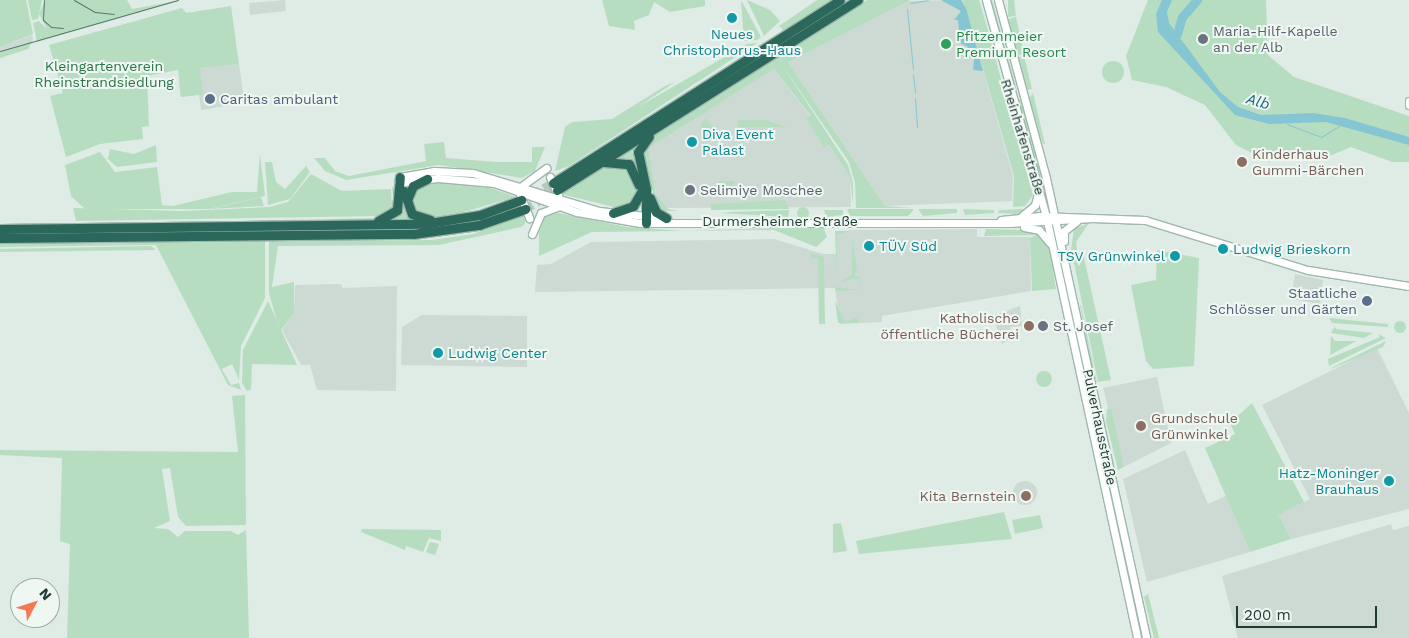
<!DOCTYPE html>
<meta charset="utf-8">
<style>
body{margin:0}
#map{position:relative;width:1409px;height:638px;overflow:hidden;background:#dfebe5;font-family:"Work Sans",sans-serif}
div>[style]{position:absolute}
.built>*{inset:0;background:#cddad4}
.round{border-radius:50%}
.green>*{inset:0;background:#b7ddc1}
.water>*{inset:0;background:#85c6d2}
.stream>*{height:1px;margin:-0.5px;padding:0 0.5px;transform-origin:0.5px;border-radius:0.5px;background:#85c6d2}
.river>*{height:9px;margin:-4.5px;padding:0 4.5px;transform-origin:4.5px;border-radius:4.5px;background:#85c6d2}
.highway-tunnel>*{height:9px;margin-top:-4.5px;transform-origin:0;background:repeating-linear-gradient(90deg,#b9c8c1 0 9px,transparent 0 13.5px)}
.roads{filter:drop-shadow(1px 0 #9eb7ad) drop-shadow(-1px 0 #9eb7ad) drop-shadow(0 1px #9eb7ad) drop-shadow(0 -1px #9eb7ad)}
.secondary>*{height:7px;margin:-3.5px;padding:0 3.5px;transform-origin:3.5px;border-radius:3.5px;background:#fff}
.highway>*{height:9px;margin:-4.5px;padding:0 4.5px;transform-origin:4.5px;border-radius:4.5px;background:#2b685b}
.tram>*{height:1px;margin:-0.5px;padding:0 0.5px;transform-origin:0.5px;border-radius:0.5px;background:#5a776f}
.dots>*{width:14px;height:14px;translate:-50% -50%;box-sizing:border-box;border:2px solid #eff7f3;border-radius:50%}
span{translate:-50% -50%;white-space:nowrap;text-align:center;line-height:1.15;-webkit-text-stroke:4px #eff7f3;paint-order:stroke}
.worship-label{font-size:14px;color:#5b616d}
.left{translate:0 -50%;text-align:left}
.culture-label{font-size:14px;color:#0d838f}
.right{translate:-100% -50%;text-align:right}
.leisure-label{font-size:14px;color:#27864d}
.park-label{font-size:14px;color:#297345}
.service-label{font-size:14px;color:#4e5e75}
.street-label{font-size:14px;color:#203b33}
.education-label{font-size:14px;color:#785e54}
.water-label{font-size:15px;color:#196878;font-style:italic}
.north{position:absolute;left:10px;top:578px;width:50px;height:50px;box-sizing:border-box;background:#eff7f3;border:1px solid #9caca6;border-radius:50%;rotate:50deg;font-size:14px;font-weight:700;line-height:20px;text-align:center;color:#203b33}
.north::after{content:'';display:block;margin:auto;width:18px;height:22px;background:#f57a53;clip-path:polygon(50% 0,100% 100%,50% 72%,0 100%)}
.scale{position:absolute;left:1236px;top:606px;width:141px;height:22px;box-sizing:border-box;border:2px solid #203b33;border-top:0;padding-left:6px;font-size:15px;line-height:18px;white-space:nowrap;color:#203b33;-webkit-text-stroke:4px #eff7f3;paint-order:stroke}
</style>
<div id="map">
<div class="built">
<div style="clip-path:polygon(285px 0,286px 11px,250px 15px,249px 3px)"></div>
<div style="clip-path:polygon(963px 0,1013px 176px,1012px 201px,885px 206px,788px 62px,906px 1px)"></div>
<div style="clip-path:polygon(32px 35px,33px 40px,0 52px,0 47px)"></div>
<div style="clip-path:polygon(239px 64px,244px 99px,238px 104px,201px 110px,199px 95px,181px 97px,179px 83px,199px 79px,200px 68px)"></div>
<div style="clip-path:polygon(774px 69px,810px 116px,806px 119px,824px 148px,829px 145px,850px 177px,851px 207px,659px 208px,647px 147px)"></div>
<div style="clip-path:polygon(977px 229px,977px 237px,1030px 237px,1031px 291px,882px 316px,882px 322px,840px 324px,835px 288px,535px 292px,537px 265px,551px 264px,591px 242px,774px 239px,823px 254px,837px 254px,837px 234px,850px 230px)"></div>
<div style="clip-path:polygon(1295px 274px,1323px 280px,1320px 304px,1291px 299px)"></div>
<div style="clip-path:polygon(341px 284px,343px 288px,397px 286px,396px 391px,317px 390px,310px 365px,301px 365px,282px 330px,294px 313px,295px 285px)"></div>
<div style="clip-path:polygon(1020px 306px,1022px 326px,1010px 327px,1011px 338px,1002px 344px,993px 316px)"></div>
<div style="clip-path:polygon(422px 315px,527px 316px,527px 367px,401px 365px,402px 327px)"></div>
<div style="clip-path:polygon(1377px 348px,1409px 413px,1409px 509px,1291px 539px,1279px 515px,1310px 499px,1262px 405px)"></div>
<div style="clip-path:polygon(1157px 377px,1171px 443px,1124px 467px,1103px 388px)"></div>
<div style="clip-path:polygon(1185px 450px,1208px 504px,1226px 496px,1250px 552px,1147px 582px,1123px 479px)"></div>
<div class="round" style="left:1013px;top:481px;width:24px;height:24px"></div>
<div style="clip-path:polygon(1391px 524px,1393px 530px,1409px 526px,1409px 638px,1238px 638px,1222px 576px)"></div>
</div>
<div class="green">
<div style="clip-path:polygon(0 0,26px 0,33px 34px,0 47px)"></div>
<div style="clip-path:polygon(28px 0,42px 0,38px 19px,32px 20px)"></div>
<div style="clip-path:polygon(45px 0,127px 0,132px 9px,182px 0,37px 42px,33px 23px,39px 21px,47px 29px,39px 14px)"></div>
<div style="clip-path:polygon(602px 0,705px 0,705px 6px,670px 12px,654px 2px,649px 15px,634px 21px,635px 30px,609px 26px)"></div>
<div style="clip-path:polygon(741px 0,761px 37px,757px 40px,744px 41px)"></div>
<div style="clip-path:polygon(747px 0,770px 10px,780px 21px,764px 36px)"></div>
<div style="clip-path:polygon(817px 0,834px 0,784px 31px,779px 26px)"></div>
<div style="clip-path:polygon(867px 0,910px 0,788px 62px,885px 206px,913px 208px,856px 208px,855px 183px,849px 162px,782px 65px,848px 165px,853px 183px,853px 204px,850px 177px,829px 145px,824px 148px,806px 119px,810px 115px,774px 69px,648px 148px,656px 195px,668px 209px,678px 211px,660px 211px,640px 156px,647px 139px)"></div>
<div style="clip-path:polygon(963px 0,979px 0,1033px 195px,1025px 206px,1013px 207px,1014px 176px)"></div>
<div style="clip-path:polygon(980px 0,1004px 92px,1023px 151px,1005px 100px,994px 60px)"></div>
<div style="clip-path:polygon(989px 0,992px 0,1017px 90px,1013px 87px)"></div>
<div style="clip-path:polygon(1008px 0,1014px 0,1016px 16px,1008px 17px)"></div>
<div style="clip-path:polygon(1148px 0,1266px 0,1268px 55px,1294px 77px,1409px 116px,1409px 162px,1392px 162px,1351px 147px,1322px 159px,1291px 152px,1269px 162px,1236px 145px,1205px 105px,1166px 87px,1132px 80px,1126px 56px)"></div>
<div style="clip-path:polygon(231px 6px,239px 64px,200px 68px,203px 94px,181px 97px,178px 70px,147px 76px,149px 126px,142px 127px,143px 139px,100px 144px,66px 157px,50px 96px,63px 93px,49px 45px,182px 8px,186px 13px)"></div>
<div style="clip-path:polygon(1016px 17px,1024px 54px,1015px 56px,1013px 32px,1009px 35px,1007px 27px,1009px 19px)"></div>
<div style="clip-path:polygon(33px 40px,28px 49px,0 58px,0 52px)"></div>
<div style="clip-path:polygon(757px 43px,569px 166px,555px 171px,565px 127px,572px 122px,612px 119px,665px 86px,675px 82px,638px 107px,747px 44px)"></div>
<div style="clip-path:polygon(1024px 56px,1032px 89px,1026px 90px,1016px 58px)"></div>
<div class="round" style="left:1102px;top:61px;width:22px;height:22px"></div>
<div style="clip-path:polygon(1033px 93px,1045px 144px,1043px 144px,1028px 100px)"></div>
<div style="clip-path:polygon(1018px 100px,1022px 100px,1051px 206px,1049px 207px)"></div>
<div style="clip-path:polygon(705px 118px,713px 126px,710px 141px,701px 125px)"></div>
<div style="clip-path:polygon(738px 120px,764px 120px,786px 127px,738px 127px)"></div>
<div style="clip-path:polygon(444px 142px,446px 158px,496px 162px,532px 162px,532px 147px,545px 147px,535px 171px,522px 178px,439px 165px,346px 180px,325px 171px,314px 158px,325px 158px,335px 171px,349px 176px,426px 161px,424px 144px)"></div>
<div style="clip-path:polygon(636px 144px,635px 151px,641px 183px,631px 163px,617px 158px)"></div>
<div style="clip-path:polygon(156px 145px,157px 162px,117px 167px,108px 159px,110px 149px,134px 154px)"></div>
<div style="clip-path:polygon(100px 152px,115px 172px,157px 167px,162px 205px,173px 206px,232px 192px,257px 192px,260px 154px,265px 196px,209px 209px,85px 209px,71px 196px,65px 165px)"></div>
<div style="clip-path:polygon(265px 162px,272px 162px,276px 182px,285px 189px,306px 166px,310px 172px,290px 199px,268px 205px)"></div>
<div style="clip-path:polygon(623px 163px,634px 176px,638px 193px,622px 209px,561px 194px,607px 165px)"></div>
<div style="clip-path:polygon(311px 174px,342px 191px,391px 189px,392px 209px,380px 216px,76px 221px,73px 208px,183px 211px,270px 207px,288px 202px)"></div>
<div style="clip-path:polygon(437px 180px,486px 186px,515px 197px,457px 214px,432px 218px,416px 214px,409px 194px,415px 186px)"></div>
<div style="clip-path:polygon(719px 181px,735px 181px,734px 187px,713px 187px)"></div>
<div style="clip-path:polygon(392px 186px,397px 190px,396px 208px,391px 215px,380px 219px,0 226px,378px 218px,394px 208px)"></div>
<div style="clip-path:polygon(403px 196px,406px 209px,415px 220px,392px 220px)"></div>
<div style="clip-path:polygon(261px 197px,264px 206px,210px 209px)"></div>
<div style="clip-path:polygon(785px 200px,789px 209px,711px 210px,711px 204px)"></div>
<div style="clip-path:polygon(523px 202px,470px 223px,412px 230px,0 234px,409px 227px)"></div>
<div class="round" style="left:797px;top:207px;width:12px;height:12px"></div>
<div style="clip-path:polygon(847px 209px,913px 209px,913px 211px,908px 216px,850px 216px)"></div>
<div style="clip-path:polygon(918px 209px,957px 209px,957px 213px,923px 216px)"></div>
<div style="clip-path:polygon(963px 209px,994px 210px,994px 213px,965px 215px)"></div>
<div style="clip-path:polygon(1026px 209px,1019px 214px,998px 213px,999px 210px)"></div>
<div style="clip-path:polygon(789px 210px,788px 217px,720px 213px,731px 212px)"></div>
<div style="clip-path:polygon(824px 210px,843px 210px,843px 215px,826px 217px)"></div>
<div style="clip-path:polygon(554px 212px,627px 227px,684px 231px,775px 228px,706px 225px,822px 224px,827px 237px,816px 247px,774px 230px,592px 232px,539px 256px,539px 224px,544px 215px)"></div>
<div style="clip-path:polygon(525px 214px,525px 224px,521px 227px,439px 245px,278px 246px,272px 287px,294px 282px,294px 313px,281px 330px,276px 318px,269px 293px,269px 241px,432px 240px,473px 234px)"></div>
<div style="clip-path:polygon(1089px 223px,1076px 242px,1077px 250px,1071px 250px,1074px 229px)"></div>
<div style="clip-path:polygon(986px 229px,1023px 230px,1040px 236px,1049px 245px,1056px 289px,1032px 291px,1030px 238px,1036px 235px,984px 236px)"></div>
<div style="clip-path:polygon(1051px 229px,1114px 507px,1111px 508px)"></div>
<div style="clip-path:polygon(835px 231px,850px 231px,837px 235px,837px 280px)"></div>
<div style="clip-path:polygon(852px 239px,857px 268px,854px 276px,860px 277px,860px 290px,835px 291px,836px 287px,860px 290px,859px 278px,841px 282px,852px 274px)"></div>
<div style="clip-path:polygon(265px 240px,265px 298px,241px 346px,239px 380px,232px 364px,222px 369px,231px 385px,239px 383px,241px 390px,228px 385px,156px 245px,0 247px,0 242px)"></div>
<div style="clip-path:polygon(151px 246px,156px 250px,0 252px,0 249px)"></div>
<div style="clip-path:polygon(1157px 250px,1199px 258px,1194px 366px,1153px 369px,1146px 361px,1131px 285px,1156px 280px)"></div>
<div style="clip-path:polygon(811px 253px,824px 257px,825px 324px,819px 324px,818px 259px,811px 259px)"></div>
<div style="clip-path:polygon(1072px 253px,1083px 253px,1111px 380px,1098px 382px)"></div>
<div style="clip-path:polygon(268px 301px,297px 365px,252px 364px,251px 390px,247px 391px,242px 383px,243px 350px)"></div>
<div style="clip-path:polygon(835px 301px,845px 322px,857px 318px,859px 323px,838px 323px)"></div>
<div style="clip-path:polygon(1080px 305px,1081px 305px,1097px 383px,1095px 382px)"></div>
<div style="clip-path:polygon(1329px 318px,1388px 324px,1388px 327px,1332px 323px)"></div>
<div class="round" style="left:1394px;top:321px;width:12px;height:12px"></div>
<div style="clip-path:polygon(1335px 326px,1336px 329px,1373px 333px,1364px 338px,1331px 333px)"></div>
<div style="clip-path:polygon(1378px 334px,1386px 338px,1329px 366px,1328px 359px,1380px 337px)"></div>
<div style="clip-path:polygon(1331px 336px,1335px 341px,1356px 341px,1330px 355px)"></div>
<div style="clip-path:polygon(1386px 341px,1383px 347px,1331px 369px,1331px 368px)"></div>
<div class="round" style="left:1036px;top:371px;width:16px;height:16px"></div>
<div style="clip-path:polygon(1097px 390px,1098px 390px,1115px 469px,1113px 468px)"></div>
<div style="clip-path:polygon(245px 395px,246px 525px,186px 526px,178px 517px,170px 468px,162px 469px,170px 521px,154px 528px,168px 529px,178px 537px,185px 531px,231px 531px,238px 535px,246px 530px,249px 638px,67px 638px,70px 544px,60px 541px,62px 458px,0 455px,0 450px,238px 452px,232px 396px)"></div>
<div style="clip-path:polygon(1252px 403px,1304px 502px,1279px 515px,1291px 539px,1250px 552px,1205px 448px,1235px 434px,1230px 423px)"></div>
<div style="clip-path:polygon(1111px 408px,1124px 467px,1118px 470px,1106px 421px,1107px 409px)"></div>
<div style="clip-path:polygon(1004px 512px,1012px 539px,859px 554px,856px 541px)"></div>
<div style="clip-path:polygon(1040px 515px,1043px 528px,1015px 534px,1012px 520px)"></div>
<div style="clip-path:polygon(841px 523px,847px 551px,833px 553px,833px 524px)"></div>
<div style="clip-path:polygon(362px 529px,441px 530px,441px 541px,429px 538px,423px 552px,406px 546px,405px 550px,361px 532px)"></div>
<div style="clip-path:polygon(430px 542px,439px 544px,435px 555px,426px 552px)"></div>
<div style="clip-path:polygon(1148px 594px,1159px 638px,1154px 638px,1144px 597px)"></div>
</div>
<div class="water">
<div style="clip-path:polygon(941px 0,961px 0,966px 8px,983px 71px,973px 70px,974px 58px,963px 57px,968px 47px,960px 43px,958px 20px,954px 20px,961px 11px)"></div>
<div style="clip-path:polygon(1162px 0,1172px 0,1167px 12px,1169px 23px,1220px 92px,1238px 107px,1261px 115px,1313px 113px,1345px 118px,1409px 137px,1409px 145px,1326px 122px,1269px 124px,1235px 115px,1158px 32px,1156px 14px)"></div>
</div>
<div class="stream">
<div style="left:910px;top:3px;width:18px;rotate:-9deg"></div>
<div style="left:907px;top:9px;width:60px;rotate:84.3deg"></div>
<div style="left:913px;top:75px;width:17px;rotate:83deg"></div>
<div style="left:915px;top:98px;width:29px;rotate:86deg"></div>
<div style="left:1287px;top:124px;width:36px;rotate:21deg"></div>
<div style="left:1321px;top:137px;width:21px;rotate:-31deg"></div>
</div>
<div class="river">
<div style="left:1177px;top:34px;width:18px;rotate:-74deg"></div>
<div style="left:1182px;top:17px;width:23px;rotate:-49deg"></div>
</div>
<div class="highway-tunnel">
<div style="left:532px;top:195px;width:24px;rotate:-30deg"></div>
<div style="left:525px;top:209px;width:37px;rotate:-31deg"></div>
</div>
<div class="roads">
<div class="secondary">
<div style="left:986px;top:0;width:224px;rotate:74.5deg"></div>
<div style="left:1046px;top:216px;width:432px;rotate:77.8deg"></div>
<div style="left:998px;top:0;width:184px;rotate:74.9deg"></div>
<div style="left:1046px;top:178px;width:471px;rotate:77.7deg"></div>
<div style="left:1409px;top:101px;width:4px;rotate:90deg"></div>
<div style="left:400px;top:177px;width:35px;rotate:-10deg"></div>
<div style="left:434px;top:171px;width:39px;rotate:3deg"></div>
<div style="left:473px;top:173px;width:132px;rotate:16.8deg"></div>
<div style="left:599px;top:211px;width:66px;rotate:6.1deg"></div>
<div style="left:550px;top:177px;width:20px;rotate:66deg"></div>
<div style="left:398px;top:183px;width:40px;rotate:-7.1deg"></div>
<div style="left:438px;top:178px;width:56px;rotate:5.1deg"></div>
<div style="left:494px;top:183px;width:88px;rotate:19.3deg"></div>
<div style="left:577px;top:212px;width:64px;rotate:9.9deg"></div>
<div style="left:640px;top:223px;width:370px"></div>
<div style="left:1010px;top:223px;width:83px;rotate:-3.4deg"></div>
<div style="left:523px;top:185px;width:29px;rotate:-36deg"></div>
<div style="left:520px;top:194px;width:26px;rotate:69deg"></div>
<div style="left:1022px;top:216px;width:17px;rotate:-40deg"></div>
<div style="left:1035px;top:205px;width:12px;rotate:-76deg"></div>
<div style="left:1001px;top:220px;width:39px;rotate:-6deg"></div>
<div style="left:1040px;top:216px;width:105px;rotate:2.2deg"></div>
<div style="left:1145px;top:220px;width:170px;rotate:17.1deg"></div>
<div style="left:1308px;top:270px;width:102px;rotate:9deg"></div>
<div style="left:1024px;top:227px;width:15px;rotate:11deg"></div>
<div style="left:1039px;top:230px;width:17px;rotate:50deg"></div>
<div style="left:532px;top:234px;width:23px;rotate:-67deg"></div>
<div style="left:541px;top:213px;width:19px;rotate:-21deg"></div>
<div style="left:1064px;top:241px;width:10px;rotate:-90deg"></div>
<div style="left:1064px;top:231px;width:16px;rotate:-38deg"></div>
</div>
<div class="highway">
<div style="left:604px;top:162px;width:25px;rotate:5deg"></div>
<div style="left:629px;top:164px;width:23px;rotate:65deg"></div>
<div style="left:553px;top:183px;width:340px;rotate:-32.5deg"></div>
<div style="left:557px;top:190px;width:356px;rotate:-32.3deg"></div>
<div style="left:404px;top:191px;width:24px;rotate:71deg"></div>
<div style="left:412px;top:214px;width:19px;rotate:18deg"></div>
<div style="left:650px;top:198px;width:15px;rotate:67deg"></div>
<div style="left:656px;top:212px;width:12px;rotate:31deg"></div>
<div style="left:407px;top:200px;width:15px;rotate:-67deg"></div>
<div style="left:413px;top:186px;width:16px;rotate:-27deg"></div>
<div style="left:613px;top:213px;width:21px;rotate:-19deg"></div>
<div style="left:633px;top:206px;width:16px;rotate:-60deg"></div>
<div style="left:378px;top:221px;width:22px;rotate:-30deg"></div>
<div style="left:397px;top:210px;width:33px;rotate:-85deg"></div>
<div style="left:646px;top:223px;width:34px;rotate:-90deg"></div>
<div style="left:646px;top:189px;width:38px;rotate:-102deg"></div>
<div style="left:638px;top:152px;width:19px;rotate:-55deg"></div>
<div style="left:0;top:229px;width:423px;rotate:-0.7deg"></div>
<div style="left:423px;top:224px;width:58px;rotate:-9deg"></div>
<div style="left:480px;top:215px;width:44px;rotate:-20.1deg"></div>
<div style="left:0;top:238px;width:413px;rotate:-0.6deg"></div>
<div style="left:413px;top:234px;width:67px;rotate:-7.8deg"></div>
<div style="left:479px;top:225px;width:49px;rotate:-19.2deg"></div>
</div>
</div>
<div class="tram">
<div style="left:44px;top:0;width:20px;rotate:93deg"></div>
<div style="left:43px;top:20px;width:11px;rotate:41deg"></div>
<div style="left:51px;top:27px;width:12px;rotate:5deg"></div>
<div style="left:74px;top:0;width:24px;rotate:30deg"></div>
<div style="left:95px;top:12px;width:19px;rotate:6deg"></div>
<div style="left:0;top:51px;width:185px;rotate:-16deg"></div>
</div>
<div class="dots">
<div style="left:732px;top:18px;background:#0f9aa8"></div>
<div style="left:1203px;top:39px;background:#6b7280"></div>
<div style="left:946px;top:44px;background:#2e9e5b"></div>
<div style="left:210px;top:99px;background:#5c6f8a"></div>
<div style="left:692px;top:142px;background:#0f9aa8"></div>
<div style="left:1242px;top:162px;background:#8d6e63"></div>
<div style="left:690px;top:190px;background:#6b7280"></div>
<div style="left:869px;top:246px;background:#0f9aa8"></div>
<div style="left:1223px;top:249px;background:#0f9aa8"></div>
<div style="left:1175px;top:256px;background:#0f9aa8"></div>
<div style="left:1367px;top:301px;background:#5c6f8a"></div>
<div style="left:1029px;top:326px;background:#8d6e63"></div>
<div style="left:1043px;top:326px;background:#6b7280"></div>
<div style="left:438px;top:353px;background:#0f9aa8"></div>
<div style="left:1141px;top:426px;background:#8d6e63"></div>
<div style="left:1389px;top:481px;background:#0f9aa8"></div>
<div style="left:1026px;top:496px;background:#8d6e63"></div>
</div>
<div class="worship-label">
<span class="left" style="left:1213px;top:39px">Maria-Hilf-Kapelle<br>an der Alb</span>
<span class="left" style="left:700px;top:190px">Selimiye Moschee</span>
<span class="left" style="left:1053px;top:326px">St. Josef</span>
</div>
<div class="culture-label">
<span style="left:732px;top:42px">Neues<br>Christophorus-Haus</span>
<span class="left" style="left:702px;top:142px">Diva Event<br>Palast</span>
<span class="left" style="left:879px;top:246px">TÜV Süd</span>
<span class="left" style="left:1233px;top:249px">Ludwig Brieskorn</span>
<span class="right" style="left:1165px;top:256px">TSV Grünwinkel</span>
<span class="left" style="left:448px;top:353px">Ludwig Center</span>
<span class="right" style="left:1379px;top:481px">Hatz-Moninger<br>Brauhaus</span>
</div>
<div class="leisure-label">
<span class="left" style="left:956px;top:44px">Pfitzenmeier<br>Premium Resort</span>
</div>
<div class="park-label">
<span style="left:104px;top:74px">Kleingartenverein<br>Rheinstrandsiedlung</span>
</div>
<div class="service-label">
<span class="left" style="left:220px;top:99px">Caritas ambulant</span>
<span class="right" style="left:1357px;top:301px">Staatliche<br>Schlösser und Gärten</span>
</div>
<div class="street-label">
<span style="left:1023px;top:137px;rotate:73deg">Rheinhafenstraße</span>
<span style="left:780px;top:221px">Durmersheimer Straße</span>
<span style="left:1100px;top:427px;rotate:78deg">Pulverhausstraße</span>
</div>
<div class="education-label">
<span class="left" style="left:1252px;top:162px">Kinderhaus<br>Gummi-Bärchen</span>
<span class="right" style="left:1019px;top:326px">Katholische<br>öffentliche Bücherei</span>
<span class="left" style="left:1151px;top:426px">Grundschule<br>Grünwinkel</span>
<span class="right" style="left:1016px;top:496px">Kita Bernstein</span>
</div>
<div class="water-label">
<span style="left:1258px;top:102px;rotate:16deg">Alb</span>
</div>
<div class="north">N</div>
<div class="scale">200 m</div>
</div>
